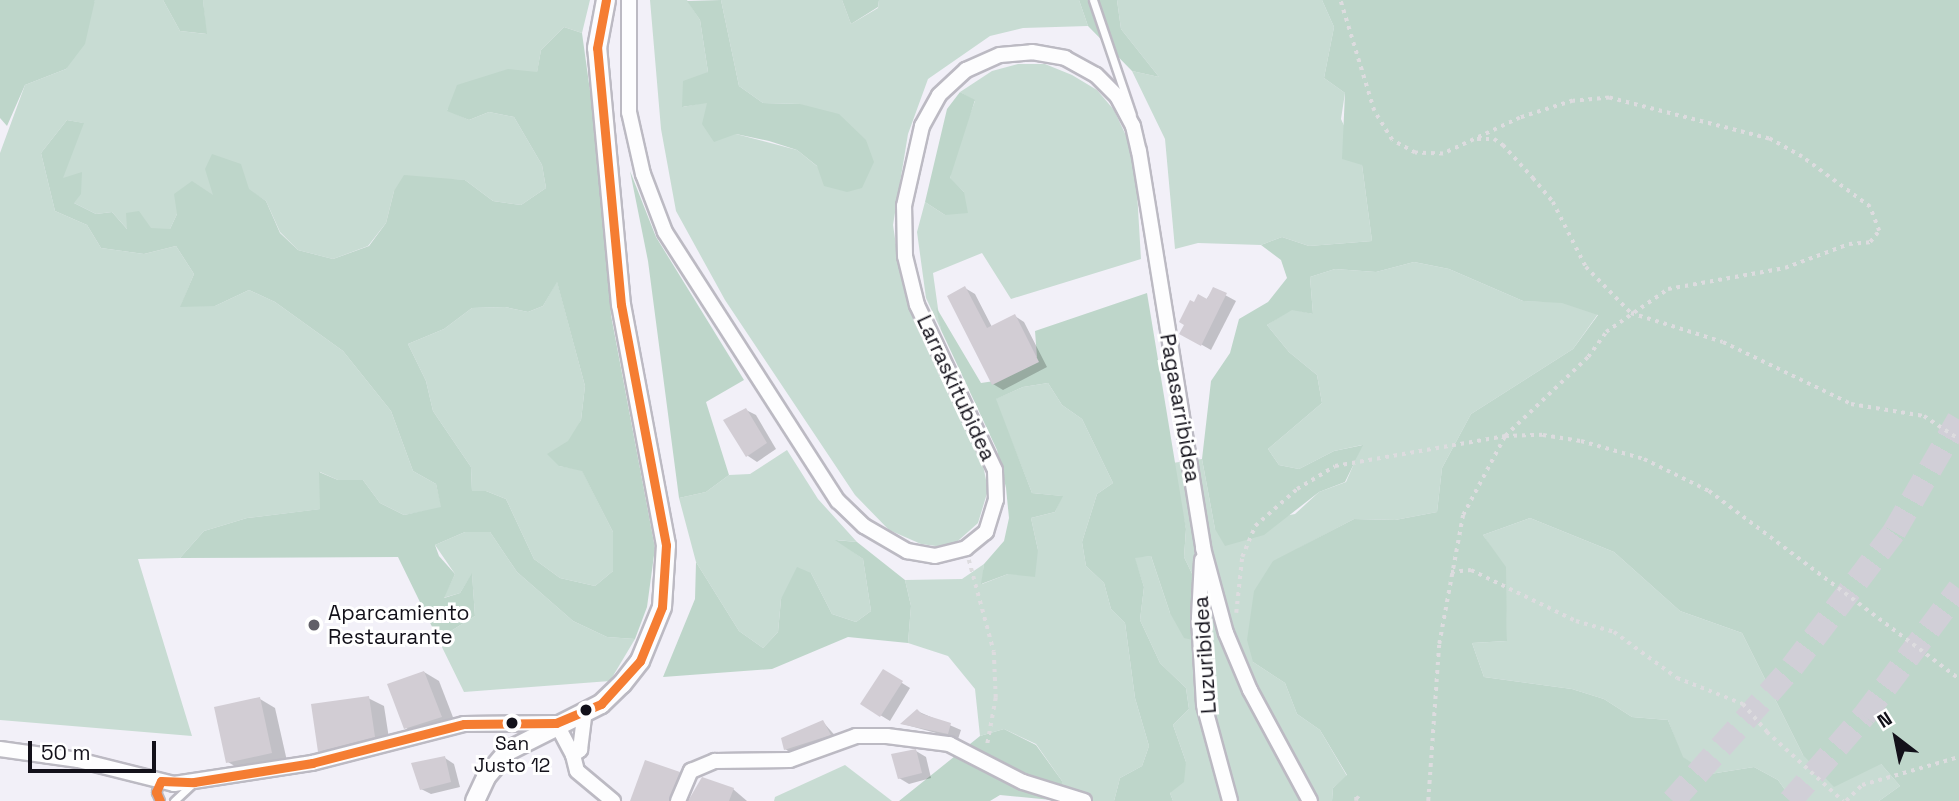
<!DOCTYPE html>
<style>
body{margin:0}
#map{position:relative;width:1959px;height:801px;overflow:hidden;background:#f2f0f8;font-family:"Space Grotesk",sans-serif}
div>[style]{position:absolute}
.green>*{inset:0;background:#c8dcd3}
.forest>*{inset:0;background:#bed6ca}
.shadow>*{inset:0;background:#0003}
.building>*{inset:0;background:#d2cdd4}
.motorway-tunnel>*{height:24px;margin-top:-12px;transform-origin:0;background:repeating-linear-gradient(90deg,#d1cfd7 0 24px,transparent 0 36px)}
.path>*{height:3.5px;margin-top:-1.75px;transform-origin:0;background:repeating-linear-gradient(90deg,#dddcdf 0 3.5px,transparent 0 8.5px)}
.roads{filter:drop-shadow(2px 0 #bcbac3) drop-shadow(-2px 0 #bcbac3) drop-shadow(0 2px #bcbac3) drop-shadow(0 -2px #bcbac3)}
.service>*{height:7px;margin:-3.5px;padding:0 3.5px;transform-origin:3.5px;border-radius:3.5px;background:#fdfdfe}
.minor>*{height:14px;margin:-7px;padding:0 7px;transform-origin:7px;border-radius:7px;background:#fdfdfe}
.tertiary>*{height:18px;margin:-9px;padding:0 9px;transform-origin:9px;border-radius:9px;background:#fdfdfe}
.bus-1>*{height:9px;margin:-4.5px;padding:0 4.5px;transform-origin:4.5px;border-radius:4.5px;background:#f57d32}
.dots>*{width:19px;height:19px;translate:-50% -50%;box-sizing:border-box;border:4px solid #fff;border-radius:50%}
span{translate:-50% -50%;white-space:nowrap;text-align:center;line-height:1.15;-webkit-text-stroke:6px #fff;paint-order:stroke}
.bus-label{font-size:19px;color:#13111a}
.street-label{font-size:21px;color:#13111a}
.poi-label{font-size:21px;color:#13111a}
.left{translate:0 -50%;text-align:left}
.north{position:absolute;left:1861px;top:703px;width:70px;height:70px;-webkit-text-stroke:5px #fff;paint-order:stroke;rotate:328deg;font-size:19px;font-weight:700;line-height:28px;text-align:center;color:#13111a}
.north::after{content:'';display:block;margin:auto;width:24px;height:32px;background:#13111a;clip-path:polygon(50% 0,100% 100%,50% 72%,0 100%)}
.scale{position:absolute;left:28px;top:741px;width:128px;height:32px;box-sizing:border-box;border:4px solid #13111a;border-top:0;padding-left:9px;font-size:21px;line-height:24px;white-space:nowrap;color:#13111a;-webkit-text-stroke:5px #fff;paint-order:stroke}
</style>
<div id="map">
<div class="green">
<div style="clip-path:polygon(95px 0,163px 0,180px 31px,206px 34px,203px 0,590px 0,582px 33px,564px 27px,541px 50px,537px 73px,508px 70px,447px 110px,469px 120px,489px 112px,514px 117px,542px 165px,546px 188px,521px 205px,493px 201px,465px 180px,437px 179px,394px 191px,386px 223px,368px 246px,333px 259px,298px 250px,280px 232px,266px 201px,249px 190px,213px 196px,177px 214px,170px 229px,128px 230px,112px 212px,96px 214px,74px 203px,62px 178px,83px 123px,67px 120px,41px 153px,55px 211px,87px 225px,101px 248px,144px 254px,176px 246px,194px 274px,181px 306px,215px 306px,249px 290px,275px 302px,343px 351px,391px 411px,413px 471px,436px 484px,442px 508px,404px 515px,380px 503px,363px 480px,338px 480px,320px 472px,321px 509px,247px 518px,204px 531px,180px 558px,138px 559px,192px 736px,0 720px,0 153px,25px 85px,66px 69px)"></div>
<div style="clip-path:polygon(650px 0,687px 0,700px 20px,708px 72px,683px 107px,707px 102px,736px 134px,797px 150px,818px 167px,800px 104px,763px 103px,739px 86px,721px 0,842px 0,851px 24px,878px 8px,879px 0,1079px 0,1088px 26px,1023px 28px,990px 36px,928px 79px,908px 134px,893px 225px,901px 278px,980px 450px,988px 490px,978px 523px,950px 548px,921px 544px,889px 530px,855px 495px,725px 300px,676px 211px,661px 129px)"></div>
<div style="clip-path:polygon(1117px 0,1322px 0,1334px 27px,1324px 78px,1345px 93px,1341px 119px,1362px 165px,1372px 241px,1309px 246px,1282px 237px,1261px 245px,1198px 243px,1175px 249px,1165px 139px,1132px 71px,1159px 77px,1121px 29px)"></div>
<div style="clip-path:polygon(1018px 64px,1045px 64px,1072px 75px,1097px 90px,1114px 110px,1129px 142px,1136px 175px,1141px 259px,1011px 299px,982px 253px,933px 273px,941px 330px,926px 298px,917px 232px,925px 202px,945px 215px,964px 192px,950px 179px,952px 161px,975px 101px,960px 92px,992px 71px)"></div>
<div style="clip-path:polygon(1414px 262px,1449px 269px,1523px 301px,1562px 302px,1598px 314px,1573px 349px,1471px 414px,1442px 468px,1437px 512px,1395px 520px,1354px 519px,1299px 548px,1253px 662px,1285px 683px,1297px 714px,1320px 730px,1347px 776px,1333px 788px,1332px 801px,1173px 801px,1170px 793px,1186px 762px,1173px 725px,1189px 709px,1186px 688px,1160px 663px,1140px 620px,1144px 587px,1134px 557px,1151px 556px,1170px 613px,1196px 582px,1184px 557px,1186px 529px,1172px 463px,1202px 459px,1215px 529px,1295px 514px,1319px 492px,1346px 482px,1362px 445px,1334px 451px,1299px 469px,1279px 465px,1268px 449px,1322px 403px,1317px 375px,1289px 352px,1267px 325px,1292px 309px,1313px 314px,1310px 277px,1335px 269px,1376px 272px)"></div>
<div style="clip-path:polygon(557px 281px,585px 386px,581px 420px,559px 466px,582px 470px,613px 532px,613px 571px,595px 586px,560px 578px,534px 559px,506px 499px,486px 491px,472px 491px,471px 467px,433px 411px,426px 381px,408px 344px,444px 329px,472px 308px,505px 307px,528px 312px,543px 306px)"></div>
<div style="clip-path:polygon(1048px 383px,1062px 405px,1082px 419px,1113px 483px,1097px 494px,1082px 542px,1086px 566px,1104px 583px,1111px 609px,1125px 623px,1135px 698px,1149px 746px,1142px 766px,1120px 778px,1114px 801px,1062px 801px,1062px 781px,1036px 744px,1004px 729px,980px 736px,975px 689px,948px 656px,908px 643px,911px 606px,905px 580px,962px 579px,984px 564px,982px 584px,1008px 574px,1038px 550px,1031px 518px,1055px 512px,1062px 496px,1032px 493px,995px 399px,1023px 387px)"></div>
<div style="clip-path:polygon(787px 450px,818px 499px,857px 542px,837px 540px,863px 559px,871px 611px,856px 622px,832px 614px,811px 573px,781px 599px,778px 632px,763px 648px,739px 631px,696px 562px,679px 498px,706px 492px,729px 475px,750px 474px)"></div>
<div style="clip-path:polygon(1530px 518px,1614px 552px,1680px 611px,1742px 633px,1803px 755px,1881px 764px,1900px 786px,1879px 801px,1793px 801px,1778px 780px,1754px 767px,1710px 774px,1682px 757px,1668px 720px,1632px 717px,1604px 699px,1572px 689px,1484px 677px,1472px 643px,1507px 641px,1506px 610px,1492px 549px,1483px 535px)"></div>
<div style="clip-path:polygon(465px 532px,490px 532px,517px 572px,573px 621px,607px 637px,635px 639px,610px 681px,464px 692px,438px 639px,475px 616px,472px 574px,460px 593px,443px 598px,455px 574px,435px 545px)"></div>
<div style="clip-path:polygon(845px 765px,892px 801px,774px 801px,775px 797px)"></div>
</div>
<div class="forest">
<div style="clip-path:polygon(0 0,95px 0,85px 44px,66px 69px,25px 85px,7px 126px,0 118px)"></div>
<div style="clip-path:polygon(163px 0,203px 0,207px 34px,180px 31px)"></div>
<div style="clip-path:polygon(721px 0,739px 86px,763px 103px,800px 104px,839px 114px,866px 140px,874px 162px,862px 188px,847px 192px,824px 186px,817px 166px,797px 150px,769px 141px,736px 134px,714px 142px,702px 124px,707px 103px,682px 107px,683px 81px,708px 72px,700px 20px,687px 1px)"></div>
<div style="clip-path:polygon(842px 0,879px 0,878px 7px,851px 24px)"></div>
<div style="clip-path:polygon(1079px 0,1117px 0,1121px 29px,1159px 77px,1132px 71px,1088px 26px)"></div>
<div style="clip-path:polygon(1322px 0,1959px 0,1959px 801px,1879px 801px,1900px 786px,1881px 764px,1834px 787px,1803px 755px,1742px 633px,1680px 611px,1614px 552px,1530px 518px,1483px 535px,1506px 567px,1507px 641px,1472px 643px,1484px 677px,1572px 689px,1604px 699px,1632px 717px,1668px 720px,1683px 757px,1710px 774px,1754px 767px,1778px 780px,1793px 801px,1332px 801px,1333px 788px,1347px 775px,1320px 730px,1297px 714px,1285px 683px,1253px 662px,1247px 640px,1254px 591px,1273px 561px,1354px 519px,1395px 520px,1437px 512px,1442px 468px,1471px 414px,1573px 349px,1598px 315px,1562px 303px,1523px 301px,1449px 269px,1414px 262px,1376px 272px,1335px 269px,1310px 277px,1313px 314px,1292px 310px,1267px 325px,1289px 352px,1317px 375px,1322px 403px,1268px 449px,1279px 465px,1299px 469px,1334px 451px,1363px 445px,1345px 482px,1319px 492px,1264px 535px,1225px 546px,1215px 529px,1202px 459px,1211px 381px,1230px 353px,1239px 319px,1268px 302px,1287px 278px,1281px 260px,1261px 245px,1282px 237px,1309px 246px,1372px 241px,1362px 165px,1342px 159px,1345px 93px,1324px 78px,1334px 27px)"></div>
<div style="clip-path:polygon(evenodd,564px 27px,582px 33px,602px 178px,611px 315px,655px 548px,647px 607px,635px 639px,607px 637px,573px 621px,517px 572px,490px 532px,465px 532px,435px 545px,439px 556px,455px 574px,444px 598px,460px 593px,472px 573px,475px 616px,438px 639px,398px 557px,180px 558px,204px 531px,247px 518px,320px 509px,319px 472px,338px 480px,363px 480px,380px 503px,404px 515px,441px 507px,436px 484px,413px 471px,391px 411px,343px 351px,275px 302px,249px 290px,215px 306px,180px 307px,194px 274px,176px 246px,144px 254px,101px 248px,87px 225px,55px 211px,41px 153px,67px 120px,84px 123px,63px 178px,82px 172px,81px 194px,74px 203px,96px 214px,112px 212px,127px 229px,126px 213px,139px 211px,151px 228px,170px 229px,177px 214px,174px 194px,192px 181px,213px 195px,205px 169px,212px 154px,241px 164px,249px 189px,266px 201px,280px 233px,298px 250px,333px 259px,369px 246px,386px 223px,394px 191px,404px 175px,465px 180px,493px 201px,521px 205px,546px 188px,542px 165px,514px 117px,489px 112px,469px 120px,447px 111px,457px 85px,508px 69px,537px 72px,541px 50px,564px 27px,557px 282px,585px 386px,581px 420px,568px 441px,547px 454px,559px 466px,582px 471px,613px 532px,613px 571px,595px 586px,560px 578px,534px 559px,506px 499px,486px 491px,472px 491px,471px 467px,433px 411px,426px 381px,408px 344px,444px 329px,472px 308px,505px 307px,528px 312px,543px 306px,557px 282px)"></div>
<div style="clip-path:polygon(960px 92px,975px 100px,950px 178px,964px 192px,968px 213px,945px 215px,925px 202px,947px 109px)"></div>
<div style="clip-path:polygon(630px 171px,656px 237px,744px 380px,706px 402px,729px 475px,706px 492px,679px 498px,648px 261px)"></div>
<div style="clip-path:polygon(1147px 293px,1186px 529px,1184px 557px,1196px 582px,1193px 640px,1184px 638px,1170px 613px,1151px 556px,1135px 558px,1144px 587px,1140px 620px,1160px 663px,1186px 688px,1189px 709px,1173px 725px,1186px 762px,1184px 782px,1170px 793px,1173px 801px,1114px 801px,1120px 778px,1142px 766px,1149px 746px,1135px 698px,1125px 623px,1111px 609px,1104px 583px,1086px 566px,1082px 542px,1097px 494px,1113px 483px,1082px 419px,1062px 405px,1048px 383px,1023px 387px,996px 399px,1032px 493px,1063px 496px,1055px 512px,1031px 518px,1038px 550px,1035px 577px,1008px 574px,981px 584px,984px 564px,1004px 541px,1009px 518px,1006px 488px,997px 450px,941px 330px,936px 307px,981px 383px,1001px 380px,1037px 357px,1035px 331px)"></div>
<div style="clip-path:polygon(835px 540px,857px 542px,905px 580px,911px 606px,908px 643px,848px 637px,772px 669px,663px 677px,695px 599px,696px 562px,739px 631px,763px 648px,778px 632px,781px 599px,797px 567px,811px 573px,832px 614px,856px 622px,871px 611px,863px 559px)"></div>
<div style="clip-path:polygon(1004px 729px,1036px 745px,1062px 781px,1062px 801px,1000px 795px,990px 801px,899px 801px,980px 736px)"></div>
</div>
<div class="shadow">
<div style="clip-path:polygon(965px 288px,975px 294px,992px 327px,1015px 316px,1024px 322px,1047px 367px,1003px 390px,993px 384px)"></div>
<div style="clip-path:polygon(1214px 289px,1236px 301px,1211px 350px,1181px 333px)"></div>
<div style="clip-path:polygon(746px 410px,756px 415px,776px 449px,757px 462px,748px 456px,725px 420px)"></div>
<div style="clip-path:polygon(883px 671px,910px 688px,890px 721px,862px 704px)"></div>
<div style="clip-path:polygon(424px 672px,439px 681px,456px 725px,421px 737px,406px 728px)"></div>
<div style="clip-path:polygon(368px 698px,384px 706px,390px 745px,335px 759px,320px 750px)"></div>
<div style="clip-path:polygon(260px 699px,275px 708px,287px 761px,243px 771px,228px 762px)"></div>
<div style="clip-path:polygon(917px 711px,961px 730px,958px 739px,903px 724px)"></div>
<div style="clip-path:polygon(823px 722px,839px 740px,795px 755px,785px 749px)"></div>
<div style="clip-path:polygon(916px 751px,926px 757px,931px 778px,909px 784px,899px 778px)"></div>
<div style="clip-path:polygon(445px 758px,454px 764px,460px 787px,431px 794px,421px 789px)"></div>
<div style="clip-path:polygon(680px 773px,695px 782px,687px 801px,636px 801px)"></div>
<div style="clip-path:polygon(733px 789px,747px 801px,690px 801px)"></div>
</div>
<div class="building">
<div style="clip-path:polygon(965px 286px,987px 328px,1015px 314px,1039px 362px,992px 385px,947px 296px)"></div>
<div style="clip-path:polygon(1213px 287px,1227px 293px,1201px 346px,1179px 334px,1184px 325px,1179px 322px,1190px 300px,1194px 302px,1198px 294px,1207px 299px)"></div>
<div style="clip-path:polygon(746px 408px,767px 443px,746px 457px,723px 420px)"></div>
<div style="clip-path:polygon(883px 669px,903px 681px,880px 717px,860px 704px)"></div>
<div style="clip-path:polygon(424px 671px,442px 717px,404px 729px,387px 684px)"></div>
<div style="clip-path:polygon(369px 696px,375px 737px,318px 752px,311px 704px)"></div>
<div style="clip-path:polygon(260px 697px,272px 753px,226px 763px,214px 707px)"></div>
<div style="clip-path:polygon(917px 709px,922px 714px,951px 723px,948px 734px,900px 724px)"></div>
<div style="clip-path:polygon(823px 720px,831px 735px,784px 750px,781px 738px)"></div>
<div style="clip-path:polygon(916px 749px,922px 773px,898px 779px,891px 754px)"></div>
<div style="clip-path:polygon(445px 756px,451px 782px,420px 790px,411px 763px)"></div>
<div style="clip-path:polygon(645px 760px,680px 772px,669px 801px,630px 801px)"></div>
<div style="clip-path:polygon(702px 777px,734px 788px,729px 801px,688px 801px)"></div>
</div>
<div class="motorway-tunnel">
<div style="left:1673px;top:801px;width:179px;rotate:-48.4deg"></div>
<div style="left:1792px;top:667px;width:169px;rotate:-52.9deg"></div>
<div style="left:1894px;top:532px;width:130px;rotate:-60.1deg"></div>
<div style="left:1790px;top:801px;width:113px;rotate:-49deg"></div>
<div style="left:1864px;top:716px;width:159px;rotate:-53.2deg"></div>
</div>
<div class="path">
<div style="left:1477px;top:139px;width:17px"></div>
<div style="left:1494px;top:139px;width:11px;rotate:34deg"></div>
<div style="left:1503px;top:145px;width:45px;rotate:47.7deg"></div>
<div style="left:1533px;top:178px;width:31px;rotate:50deg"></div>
<div style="left:1553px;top:202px;width:73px;rotate:63.1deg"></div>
<div style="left:1586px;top:267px;width:64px;rotate:45.6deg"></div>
<div style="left:1631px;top:313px;width:96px;rotate:17.5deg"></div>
<div style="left:1723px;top:342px;width:142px;rotate:25.8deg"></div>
<div style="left:1851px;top:404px;width:74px;rotate:9.3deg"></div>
<div style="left:1924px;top:416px;width:42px;rotate:33.3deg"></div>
<div style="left:969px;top:560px;width:95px;rotate:74.8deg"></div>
<div style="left:994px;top:652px;width:46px;rotate:87.5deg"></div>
<div style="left:996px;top:698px;width:50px;rotate:100.4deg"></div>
<div style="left:1451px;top:572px;width:20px;rotate:-6deg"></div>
<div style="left:1471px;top:570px;width:117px;rotate:25.9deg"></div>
<div style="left:1576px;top:621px;width:40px;rotate:16deg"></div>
<div style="left:1614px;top:632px;width:78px;rotate:36.1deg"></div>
<div style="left:1677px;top:678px;width:71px;rotate:21.5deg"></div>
<div style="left:1743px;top:704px;width:37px;rotate:49deg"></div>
<div style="left:1767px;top:732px;width:103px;rotate:42.2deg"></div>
<div style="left:1236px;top:613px;width:56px;rotate:-83.9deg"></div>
<div style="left:1242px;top:557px;width:34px;rotate:-67deg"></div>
<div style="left:1255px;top:526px;width:56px;rotate:-41.4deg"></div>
<div style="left:1297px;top:489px;width:44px;rotate:-31.2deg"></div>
<div style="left:1335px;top:466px;width:173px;rotate:-10deg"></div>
<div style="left:1505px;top:436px;width:115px;rotate:-43.6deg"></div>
<div style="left:1588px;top:357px;width:31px;rotate:-54deg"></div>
<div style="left:1606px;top:332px;width:75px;rotate:-34.7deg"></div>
<div style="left:1668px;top:289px;width:119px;rotate:-10.2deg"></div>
<div style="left:1785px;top:268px;width:68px;rotate:-20.6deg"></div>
<div style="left:1849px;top:244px;width:21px;rotate:-5deg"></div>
<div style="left:1870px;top:242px;width:14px;rotate:-51deg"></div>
<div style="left:1879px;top:231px;width:26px;rotate:-111deg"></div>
<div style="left:1870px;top:207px;width:84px;rotate:-143.7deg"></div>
<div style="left:1802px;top:157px;width:38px;rotate:-151deg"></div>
<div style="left:1769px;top:139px;width:165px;rotate:-165.6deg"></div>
<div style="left:1609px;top:98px;width:36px;rotate:175deg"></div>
<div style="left:1573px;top:101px;width:56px;rotate:162.2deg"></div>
<div style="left:1520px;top:118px;width:85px;rotate:154.9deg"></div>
<div style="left:1443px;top:154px;width:28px;rotate:-178deg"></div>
<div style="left:1415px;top:153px;width:26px;rotate:-151deg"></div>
<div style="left:1392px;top:140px;width:34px;rotate:-122deg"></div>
<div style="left:1374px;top:111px;width:116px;rotate:-107deg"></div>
<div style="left:1356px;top:801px;width:4px;rotate:-90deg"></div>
<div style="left:1356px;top:797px;width:8px;rotate:30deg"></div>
<div style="left:1428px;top:801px;width:157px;rotate:-86deg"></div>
<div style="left:1439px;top:644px;width:131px;rotate:-79.5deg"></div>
<div style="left:1463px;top:515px;width:89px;rotate:-62deg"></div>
<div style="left:1505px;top:436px;width:38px;rotate:-2deg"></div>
<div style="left:1543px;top:435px;width:38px;rotate:9deg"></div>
<div style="left:1581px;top:441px;width:66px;rotate:15.9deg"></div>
<div style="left:1644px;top:459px;width:72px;rotate:26.2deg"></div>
<div style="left:1709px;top:491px;width:313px;rotate:36.9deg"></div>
<div style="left:1846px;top:801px;width:23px;rotate:-45deg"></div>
<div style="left:1862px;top:785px;width:101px;rotate:-16.1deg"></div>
</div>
<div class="roads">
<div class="service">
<div style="left:1093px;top:0;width:121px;rotate:71.3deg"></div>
<div style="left:160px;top:801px;width:10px;rotate:-114deg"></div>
<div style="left:156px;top:792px;width:12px;rotate:-66deg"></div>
<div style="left:174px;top:801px;width:23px;rotate:-43deg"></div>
</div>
<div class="minor">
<div style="left:629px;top:0;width:112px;rotate:90deg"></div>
<div style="left:629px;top:112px;width:64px;rotate:77.3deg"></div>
<div style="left:643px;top:174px;width:62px;rotate:69.2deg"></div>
<div style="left:665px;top:232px;width:320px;rotate:57.3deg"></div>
<div style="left:838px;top:501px;width:36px;rotate:44deg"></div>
<div style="left:864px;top:526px;width:50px;rotate:30.2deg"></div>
<div style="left:907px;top:551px;width:28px;rotate:10deg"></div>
<div style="left:935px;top:556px;width:32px;rotate:-14deg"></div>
<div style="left:966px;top:548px;width:26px;rotate:-39deg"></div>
<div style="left:986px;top:532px;width:34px;rotate:-73deg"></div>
<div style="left:996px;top:500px;width:30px;rotate:-92deg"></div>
<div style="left:995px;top:470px;width:183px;rotate:-115.3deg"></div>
<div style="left:917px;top:305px;width:50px;rotate:-103.8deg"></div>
<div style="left:905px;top:256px;width:50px;rotate:-91.1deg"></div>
<div style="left:904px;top:206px;width:82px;rotate:-77.3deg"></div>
<div style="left:922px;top:126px;width:35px;rotate:-61deg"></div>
<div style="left:939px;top:95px;width:37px;rotate:-43deg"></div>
<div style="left:966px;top:70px;width:37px;rotate:-24deg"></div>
<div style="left:1000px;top:55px;width:32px;rotate:-5deg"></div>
<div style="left:1032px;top:52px;width:34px;rotate:10deg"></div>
<div style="left:1065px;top:58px;width:35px;rotate:29deg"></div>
<div style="left:1096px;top:75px;width:30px;rotate:45deg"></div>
<div style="left:1117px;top:96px;width:34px;rotate:62deg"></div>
<div style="left:1133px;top:126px;width:26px;rotate:77deg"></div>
<div style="left:1139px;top:151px;width:402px;rotate:80.8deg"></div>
<div style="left:1203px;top:548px;width:88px;rotate:74.9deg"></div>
<div style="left:1226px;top:633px;width:62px;rotate:67.2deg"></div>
<div style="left:1250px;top:690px;width:126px;rotate:61.6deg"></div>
<div style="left:1202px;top:560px;width:58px;rotate:93deg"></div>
<div style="left:1199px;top:618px;width:87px;rotate:86.7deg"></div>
<div style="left:1204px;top:705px;width:99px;rotate:74.8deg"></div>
<div style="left:0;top:749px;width:79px;rotate:8deg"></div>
<div style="left:78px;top:760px;width:99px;rotate:14deg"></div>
<div style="left:174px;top:784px;width:140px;rotate:-8.7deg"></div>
<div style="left:312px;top:763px;width:157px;rotate:-14.4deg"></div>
<div style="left:464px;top:724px;width:92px;rotate:-0.6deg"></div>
<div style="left:556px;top:723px;width:36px;rotate:62deg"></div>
<div style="left:573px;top:755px;width:9px;rotate:-36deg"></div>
<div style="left:580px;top:750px;width:38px;rotate:-83deg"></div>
<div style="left:573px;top:755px;width:16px;rotate:76deg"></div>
<div style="left:577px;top:771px;width:47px;rotate:39.8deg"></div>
<div style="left:678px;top:801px;width:33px;rotate:-67deg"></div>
<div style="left:691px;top:771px;width:26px;rotate:-23deg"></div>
<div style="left:715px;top:761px;width:75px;rotate:-0.8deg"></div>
<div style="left:790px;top:760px;width:70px;rotate:-20deg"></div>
<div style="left:856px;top:736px;width:31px"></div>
<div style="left:887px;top:736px;width:63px;rotate:7.4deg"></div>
<div style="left:949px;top:744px;width:83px;rotate:27.2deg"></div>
<div style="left:1023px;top:782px;width:64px;rotate:17.3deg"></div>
</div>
<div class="tertiary">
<div style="left:475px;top:801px;width:26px;rotate:-65deg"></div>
<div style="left:486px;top:777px;width:34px;rotate:-50deg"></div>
<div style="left:508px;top:751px;width:104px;rotate:-26.8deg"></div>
<div style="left:601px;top:704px;width:29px;rotate:-44deg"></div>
<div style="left:622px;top:684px;width:29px;rotate:-52deg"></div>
<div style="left:640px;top:661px;width:58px;rotate:-67.8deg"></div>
<div style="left:662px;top:607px;width:62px;rotate:-86.3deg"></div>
<div style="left:666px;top:545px;width:244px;rotate:-100.6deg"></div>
<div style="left:621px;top:305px;width:258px;rotate:-95.3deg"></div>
<div style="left:597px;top:48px;width:49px;rotate:-79.4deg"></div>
</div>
</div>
<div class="bus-1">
<div style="left:160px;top:801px;width:10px;rotate:-114deg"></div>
<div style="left:156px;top:792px;width:12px;rotate:-66deg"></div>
<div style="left:161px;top:781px;width:33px;rotate:2deg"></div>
<div style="left:194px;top:782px;width:120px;rotate:-9.1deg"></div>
<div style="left:312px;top:763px;width:157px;rotate:-14.4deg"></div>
<div style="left:464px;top:724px;width:92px;rotate:-0.6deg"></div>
<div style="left:556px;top:723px;width:49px;rotate:-22.9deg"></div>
<div style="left:601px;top:704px;width:58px;rotate:-47.8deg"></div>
<div style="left:640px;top:661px;width:58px;rotate:-67.8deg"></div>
<div style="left:662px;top:607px;width:62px;rotate:-86.3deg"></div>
<div style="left:666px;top:545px;width:244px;rotate:-100.6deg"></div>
<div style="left:621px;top:305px;width:258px;rotate:-95.3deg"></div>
<div style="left:597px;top:48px;width:49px;rotate:-79.4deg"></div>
</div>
<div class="dots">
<div style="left:314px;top:625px;background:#615f68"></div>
<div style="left:586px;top:710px;background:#13111a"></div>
<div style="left:512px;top:723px;background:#13111a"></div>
</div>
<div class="bus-label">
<span style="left:512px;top:755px">San<br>Justo 12</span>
</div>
<div class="street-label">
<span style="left:956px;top:388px;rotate:65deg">Larraskitubidea</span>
<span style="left:1180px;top:408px;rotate:80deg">Pagasarribidea</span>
<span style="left:1205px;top:655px;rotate:-94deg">Luzuribidea</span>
</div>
<div class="poi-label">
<span class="left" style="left:328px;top:625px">Aparcamiento<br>Restaurante</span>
</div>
<div class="north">N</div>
<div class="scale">50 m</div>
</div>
